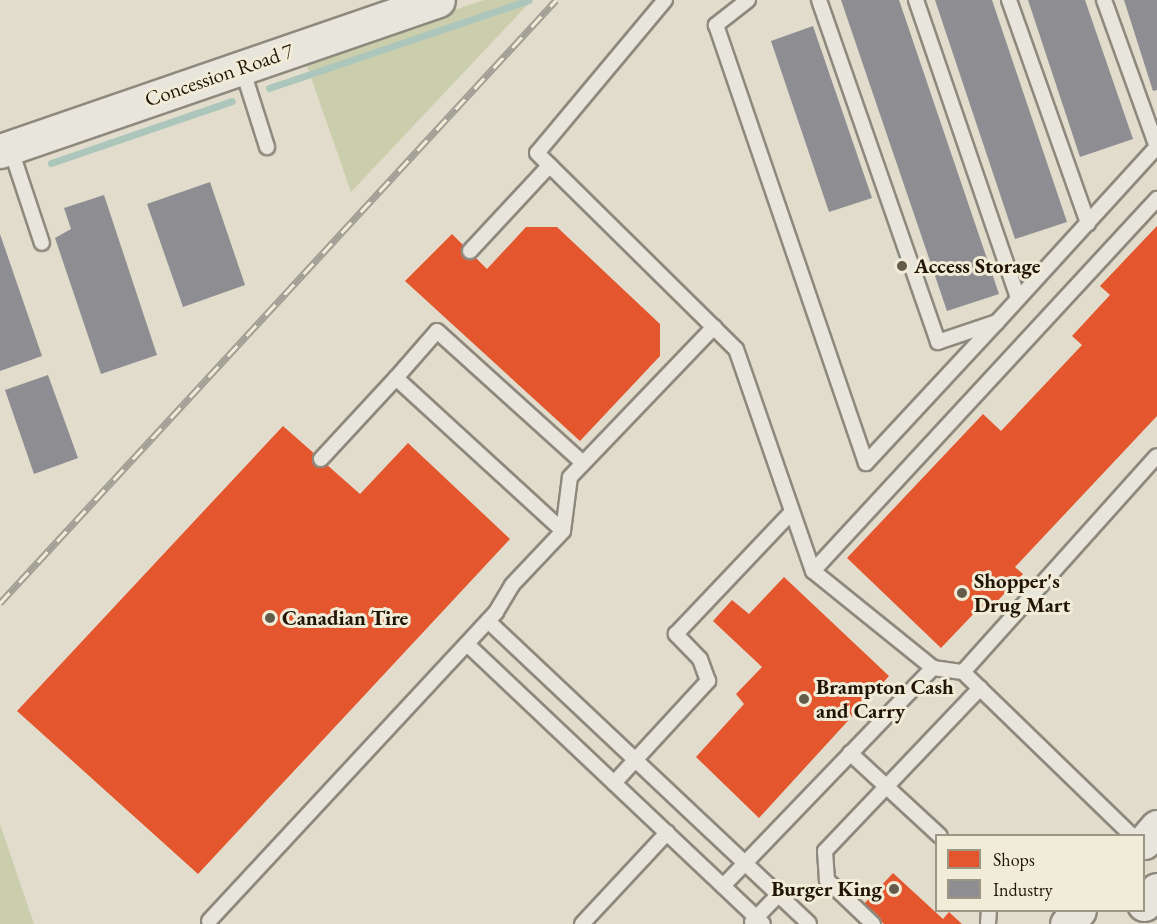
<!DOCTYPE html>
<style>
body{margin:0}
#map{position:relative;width:1157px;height:924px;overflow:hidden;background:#e1dccb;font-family:"EB Garamond",serif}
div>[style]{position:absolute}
.green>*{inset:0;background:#cbceac}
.shops>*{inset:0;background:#e4572e}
.industry>*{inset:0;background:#8d8d92}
.stream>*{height:7px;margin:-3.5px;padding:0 3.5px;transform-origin:3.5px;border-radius:3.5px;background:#adc6bc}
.roads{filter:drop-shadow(2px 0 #8e897d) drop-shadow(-2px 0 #8e897d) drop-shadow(0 2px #8e897d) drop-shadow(0 -2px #8e897d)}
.lane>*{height:14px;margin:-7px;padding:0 7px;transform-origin:7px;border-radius:7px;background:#e8e5dd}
.secondary>*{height:33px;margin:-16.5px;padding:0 16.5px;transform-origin:16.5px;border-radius:16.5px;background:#e8e5dd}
.rail>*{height:7px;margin-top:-3.5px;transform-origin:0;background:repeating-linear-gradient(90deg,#f1ecd8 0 14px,#a19e95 0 28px);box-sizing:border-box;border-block:2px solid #a19e95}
.dots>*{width:16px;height:16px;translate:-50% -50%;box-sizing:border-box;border:3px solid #f1ecd8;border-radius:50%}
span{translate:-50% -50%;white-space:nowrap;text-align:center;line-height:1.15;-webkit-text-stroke:6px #f1ecd8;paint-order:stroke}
.street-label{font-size:21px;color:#221505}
.poi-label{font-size:21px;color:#221505;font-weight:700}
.left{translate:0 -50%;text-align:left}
.right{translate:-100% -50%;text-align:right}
.legend{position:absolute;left:935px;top:834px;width:210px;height:78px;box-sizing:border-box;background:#f1ecd8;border:2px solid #9e9684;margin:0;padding:8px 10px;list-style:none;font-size:18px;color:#221505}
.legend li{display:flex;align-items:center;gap:12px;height:30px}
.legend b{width:30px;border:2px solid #9e9684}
</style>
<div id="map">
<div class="green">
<div style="clip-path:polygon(484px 0,532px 0,351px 192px,305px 60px)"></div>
<div style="clip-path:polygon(0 824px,34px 924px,0 924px)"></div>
</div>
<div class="shops">
<div style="clip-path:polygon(1157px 226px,1157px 416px,1015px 567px,1023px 574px,987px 612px,981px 606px,941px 648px,847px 558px,983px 414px,1001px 431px,1082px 345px,1072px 336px,1110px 295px,1100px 286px)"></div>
<div style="clip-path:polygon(526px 227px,557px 227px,660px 324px,660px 356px,580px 441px,405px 281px,452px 234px,487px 269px)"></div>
<div style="clip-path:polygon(283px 426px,360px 494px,408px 443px,510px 539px,198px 874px,17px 711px)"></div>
<div style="clip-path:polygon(784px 577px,889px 676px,759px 818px,696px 757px,744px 704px,736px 694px,762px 667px,713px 621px,732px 600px,749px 614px)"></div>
<div style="clip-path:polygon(893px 873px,943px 919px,949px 912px,962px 924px,884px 924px,863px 905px)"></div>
</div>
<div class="industry">
<div style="clip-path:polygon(841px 0,899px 0,999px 294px,947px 311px)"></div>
<div style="clip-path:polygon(935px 0,992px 0,1067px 222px,1015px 239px)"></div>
<div style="clip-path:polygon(1028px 0,1085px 0,1133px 139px,1080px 157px)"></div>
<div style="clip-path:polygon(1124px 0,1157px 0,1157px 90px,1153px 91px)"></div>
<div style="clip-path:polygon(813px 26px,872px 198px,829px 212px,771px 41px)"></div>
<div style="clip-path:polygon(210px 182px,245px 285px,183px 307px,147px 204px)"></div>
<div style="clip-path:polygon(104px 195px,157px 355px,101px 374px,55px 238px,71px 229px,64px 208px)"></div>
<div style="clip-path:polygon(0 234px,42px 356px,0 371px)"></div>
<div style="clip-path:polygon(48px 375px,78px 458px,34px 474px,5px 390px)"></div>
</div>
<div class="stream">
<div style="left:269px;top:88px;width:274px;rotate:-18.7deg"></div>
<div style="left:51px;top:163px;width:191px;rotate:-18.9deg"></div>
</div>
<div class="roads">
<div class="lane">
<div style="left:665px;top:0;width:199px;rotate:129.9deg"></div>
<div style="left:537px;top:153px;width:279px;rotate:44.6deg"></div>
<div style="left:736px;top:349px;width:235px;rotate:70.9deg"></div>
<div style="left:813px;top:571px;width:154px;rotate:38.9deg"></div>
<div style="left:933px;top:668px;width:30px;rotate:8deg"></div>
<div style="left:963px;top:672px;width:235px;rotate:44.1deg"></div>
<div style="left:748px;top:0;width:41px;rotate:142deg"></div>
<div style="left:716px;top:25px;width:463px;rotate:71.1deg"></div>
<div style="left:866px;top:463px;width:192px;rotate:-47.1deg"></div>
<div style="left:819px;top:0;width:362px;rotate:70.8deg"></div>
<div style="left:938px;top:342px;width:62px;rotate:-18.7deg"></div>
<div style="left:997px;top:322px;width:237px;rotate:-47.6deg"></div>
<div style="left:916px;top:0;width:315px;rotate:71.1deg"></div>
<div style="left:1009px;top:0;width:237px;rotate:70.5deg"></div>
<div style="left:1104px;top:0;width:156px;rotate:70.2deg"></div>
<div style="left:242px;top:68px;width:83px;rotate:72.4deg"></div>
<div style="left:10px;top:147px;width:101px;rotate:71.6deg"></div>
<div style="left:470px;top:251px;width:117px;rotate:-47.1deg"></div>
<div style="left:396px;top:378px;width:62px;rotate:-48.9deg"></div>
<div style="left:437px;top:331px;width:197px;rotate:42.1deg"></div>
<div style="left:321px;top:459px;width:110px;rotate:-47.2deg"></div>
<div style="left:396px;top:378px;width:226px;rotate:42.5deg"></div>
<div style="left:813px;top:571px;width:507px;rotate:-47.24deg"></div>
<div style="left:488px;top:621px;width:441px;rotate:43.3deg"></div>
<div style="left:467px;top:644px;width:407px;rotate:43.4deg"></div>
<div style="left:963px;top:672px;width:290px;rotate:-48.1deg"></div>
<div style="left:850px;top:753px;width:122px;rotate:42.7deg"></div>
<div style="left:614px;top:783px;width:139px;rotate:-47.3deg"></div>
<div style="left:708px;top:681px;width:23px;rotate:-110deg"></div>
<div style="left:700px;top:659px;width:35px;rotate:-134deg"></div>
<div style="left:676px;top:634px;width:167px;rotate:-46.5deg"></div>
<div style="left:723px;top:886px;width:303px;rotate:-46.1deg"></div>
<div style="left:209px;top:921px;width:422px;rotate:-47.1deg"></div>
<div style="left:496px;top:612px;width:31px;rotate:-59deg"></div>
<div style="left:512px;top:585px;width:74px;rotate:-46.6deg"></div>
<div style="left:563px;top:531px;width:54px;rotate:-82.6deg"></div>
<div style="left:570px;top:477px;width:208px;rotate:-46.2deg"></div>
<div style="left:752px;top:922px;width:37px;rotate:-46deg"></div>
<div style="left:582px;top:924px;width:125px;rotate:-47deg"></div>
<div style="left:873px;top:924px;width:64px;rotate:-136.3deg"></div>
<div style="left:827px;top:880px;width:29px;rotate:-94deg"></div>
<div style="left:825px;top:851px;width:225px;rotate:-46.4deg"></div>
<div style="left:988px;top:924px;width:14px;rotate:-86deg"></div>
</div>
<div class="secondary">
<div style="left:0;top:151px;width:463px;rotate:-19deg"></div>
<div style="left:1144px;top:842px;width:20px;rotate:-49deg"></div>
<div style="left:1144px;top:904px;width:19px;rotate:-47deg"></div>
<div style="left:1067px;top:924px;width:18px;rotate:-49deg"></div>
</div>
</div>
<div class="rail">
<div style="left:0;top:603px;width:820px;rotate:-47.32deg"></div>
</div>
<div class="dots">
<div style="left:902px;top:266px;background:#655b4a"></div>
<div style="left:962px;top:593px;background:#655b4a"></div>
<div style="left:270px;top:618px;background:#655b4a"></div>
<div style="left:804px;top:699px;background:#655b4a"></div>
<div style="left:894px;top:889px;background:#655b4a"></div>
</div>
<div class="street-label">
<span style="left:219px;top:75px;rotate:-19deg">Concession Road 7</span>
</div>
<div class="poi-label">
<span class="left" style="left:914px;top:266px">Access Storage</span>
<span class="left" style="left:974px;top:593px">Shopper's<br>Drug Mart</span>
<span class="left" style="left:282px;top:618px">Canadian Tire</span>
<span class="left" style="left:816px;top:699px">Brampton Cash<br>and Carry</span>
<span class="right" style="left:882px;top:889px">Burger King</span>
</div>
<ul class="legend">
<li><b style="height:16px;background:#e4572e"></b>Shops</li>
<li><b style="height:16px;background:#8d8d92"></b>Industry</li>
</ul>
</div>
